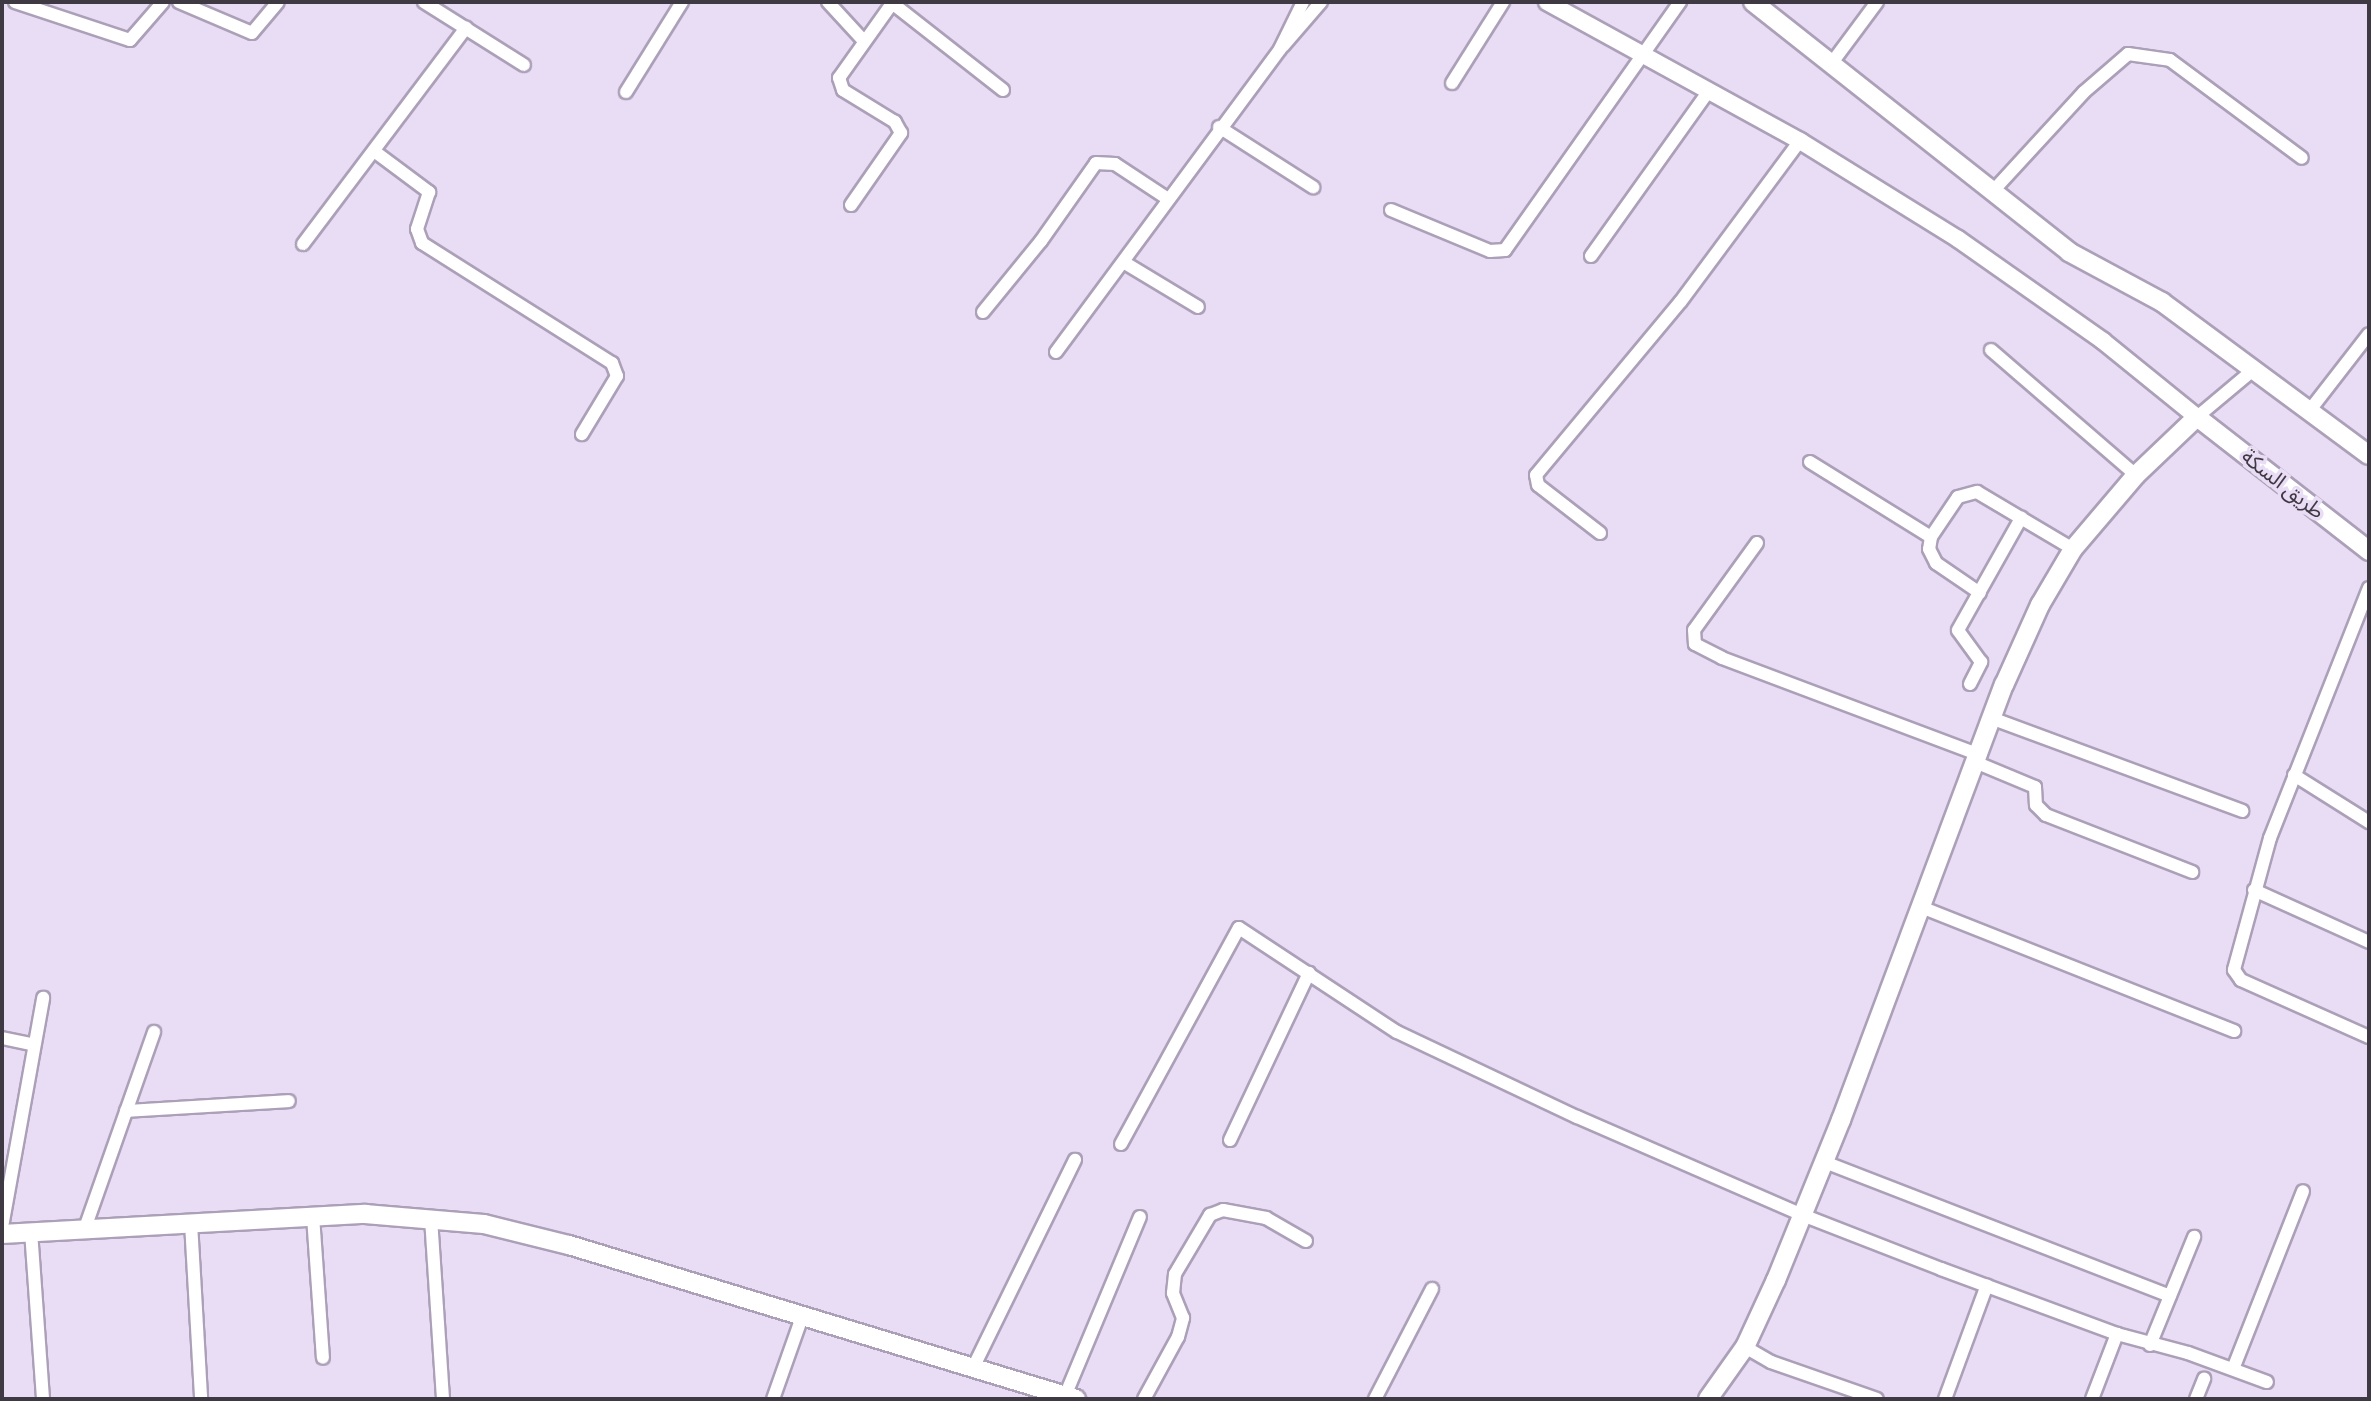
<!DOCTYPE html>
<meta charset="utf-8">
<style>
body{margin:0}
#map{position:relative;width:2371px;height:1401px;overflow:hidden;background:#e9dcf5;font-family:"Source Sans 3","Noto Sans Arabic",sans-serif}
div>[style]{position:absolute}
.roads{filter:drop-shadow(2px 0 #aca0b8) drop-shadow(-2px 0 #aca0b8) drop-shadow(0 2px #aca0b8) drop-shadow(0 -2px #aca0b8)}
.minor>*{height:12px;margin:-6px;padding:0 6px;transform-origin:6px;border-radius:6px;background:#fff}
.tertiary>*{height:16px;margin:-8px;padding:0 8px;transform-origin:8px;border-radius:8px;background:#fff}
.secondary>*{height:18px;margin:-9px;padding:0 9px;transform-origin:9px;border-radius:9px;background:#fff}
span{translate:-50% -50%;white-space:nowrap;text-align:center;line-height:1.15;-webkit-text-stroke:7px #e9dcf5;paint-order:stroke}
.street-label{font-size:21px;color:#3f3944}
.frame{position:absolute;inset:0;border:4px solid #3f3944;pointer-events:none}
</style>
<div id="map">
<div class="roads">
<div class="minor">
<div style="left:15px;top:2px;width:121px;rotate:18.3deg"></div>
<div style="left:130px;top:40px;width:50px;rotate:-49deg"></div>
<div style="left:179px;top:2px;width:79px;rotate:23deg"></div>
<div style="left:252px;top:33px;width:40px;rotate:-50deg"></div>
<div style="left:424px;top:2px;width:118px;rotate:32.2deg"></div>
<div style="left:828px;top:2px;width:52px;rotate:47.4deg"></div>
<div style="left:892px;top:3px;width:141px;rotate:38.1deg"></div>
<div style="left:1283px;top:46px;width:58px;rotate:-49.2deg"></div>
<div style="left:1831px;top:64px;width:77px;rotate:-53.4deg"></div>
<div style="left:1452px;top:83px;width:96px;rotate:-57.8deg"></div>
<div style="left:626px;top:92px;width:106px;rotate:-58.1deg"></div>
<div style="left:1219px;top:127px;width:112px;rotate:32.6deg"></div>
<div style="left:374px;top:151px;width:69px;rotate:36.7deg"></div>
<div style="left:429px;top:192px;width:39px;rotate:108deg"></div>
<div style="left:417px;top:229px;width:15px;rotate:70deg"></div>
<div style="left:422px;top:243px;width:225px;rotate:32.3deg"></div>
<div style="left:612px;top:363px;width:14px;rotate:69deg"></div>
<div style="left:617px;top:376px;width:68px;rotate:121.1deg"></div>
<div style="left:1993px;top:191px;width:134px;rotate:-47.4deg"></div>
<div style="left:2084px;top:92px;width:58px;rotate:-40.8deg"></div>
<div style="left:2128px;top:54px;width:42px;rotate:8.1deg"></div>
<div style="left:2170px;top:60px;width:164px;rotate:36.6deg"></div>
<div style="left:851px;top:205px;width:88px;rotate:-55.2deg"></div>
<div style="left:901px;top:133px;width:13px;rotate:-119deg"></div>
<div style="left:895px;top:122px;width:61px;rotate:-148.4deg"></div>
<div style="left:843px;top:90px;width:13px;rotate:-108deg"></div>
<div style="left:839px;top:78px;width:93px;rotate:-54.6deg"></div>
<div style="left:1391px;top:210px;width:107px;rotate:22.5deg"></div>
<div style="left:1490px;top:251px;width:15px;rotate:-4deg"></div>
<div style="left:1505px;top:250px;width:304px;rotate:-54.8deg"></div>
<div style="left:303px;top:244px;width:271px;rotate:-53deg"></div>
<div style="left:1591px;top:256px;width:201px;rotate:-54.5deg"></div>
<div style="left:1125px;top:263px;width:85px;rotate:31.1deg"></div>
<div style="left:983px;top:312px;width:92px;rotate:-50.8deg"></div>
<div style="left:1041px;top:241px;width:95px;rotate:-54.8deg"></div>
<div style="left:1096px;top:163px;width:19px;rotate:3deg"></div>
<div style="left:1115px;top:164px;width:64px;rotate:33.4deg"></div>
<div style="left:1991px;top:350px;width:191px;rotate:40.8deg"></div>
<div style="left:1056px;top:352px;width:377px;rotate:-53.5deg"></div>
<div style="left:1280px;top:49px;width:52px;rotate:-63.9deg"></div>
<div style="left:2310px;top:410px;width:96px;rotate:-52.2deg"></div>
<div style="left:2197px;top:417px;width:73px;rotate:-40deg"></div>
<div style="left:1810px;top:462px;width:142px;rotate:31.8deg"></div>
<div style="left:1931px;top:537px;width:48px;rotate:-56deg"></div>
<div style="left:1958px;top:497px;width:20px;rotate:-15deg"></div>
<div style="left:1977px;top:492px;width:112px;rotate:30.7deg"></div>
<div style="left:1600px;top:533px;width:78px;rotate:-142.3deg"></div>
<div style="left:1538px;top:485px;width:10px;rotate:-101deg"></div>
<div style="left:1536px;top:475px;width:226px;rotate:-50.2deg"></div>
<div style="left:1681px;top:301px;width:199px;rotate:-53.4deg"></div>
<div style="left:1931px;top:537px;width:12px;rotate:99deg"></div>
<div style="left:1929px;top:549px;width:16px;rotate:63deg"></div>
<div style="left:1936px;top:563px;width:53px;rotate:34.3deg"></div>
<div style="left:1757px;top:543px;width:107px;rotate:125.9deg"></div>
<div style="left:1694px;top:630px;width:14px;rotate:86deg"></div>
<div style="left:1695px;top:644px;width:30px;rotate:27deg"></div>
<div style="left:1722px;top:658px;width:273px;rotate:20.6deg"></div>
<div style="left:2369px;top:588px;width:269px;rotate:111.6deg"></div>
<div style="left:2270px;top:838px;width:137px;rotate:105.3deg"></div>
<div style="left:2234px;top:970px;width:12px;rotate:55deg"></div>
<div style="left:2241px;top:980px;width:140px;rotate:24deg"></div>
<div style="left:1970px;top:684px;width:25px;rotate:-63deg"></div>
<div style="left:1981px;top:662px;width:39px;rotate:-126deg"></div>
<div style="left:1958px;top:630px;width:129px;rotate:-60.6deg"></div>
<div style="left:1991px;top:718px;width:268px;rotate:20.3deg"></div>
<div style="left:1975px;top:762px;width:65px;rotate:22.6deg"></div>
<div style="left:2035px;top:787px;width:18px;rotate:87deg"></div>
<div style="left:2036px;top:805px;width:14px;rotate:45deg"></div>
<div style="left:2046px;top:815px;width:157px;rotate:21.3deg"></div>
<div style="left:2294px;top:775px;width:89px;rotate:32.1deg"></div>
<div style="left:2254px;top:890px;width:126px;rotate:24.3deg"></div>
<div style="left:1921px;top:907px;width:337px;rotate:21.6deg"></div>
<div style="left:2px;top:1038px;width:30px;rotate:12deg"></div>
<div style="left:126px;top:1111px;width:163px;rotate:-3.5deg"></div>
<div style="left:1230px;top:1140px;width:185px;rotate:-64.7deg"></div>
<div style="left:1121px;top:1144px;width:246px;rotate:-61.4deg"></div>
<div style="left:1239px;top:928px;width:189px;rotate:33.4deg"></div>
<div style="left:1397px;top:1032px;width:199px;rotate:25.3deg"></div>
<div style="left:1577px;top:1117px;width:243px;rotate:23.5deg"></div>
<div style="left:1800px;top:1214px;width:151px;rotate:21.3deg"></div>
<div style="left:1941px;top:1269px;width:188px;rotate:20.3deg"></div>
<div style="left:2117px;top:1334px;width:73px;rotate:15deg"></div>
<div style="left:2188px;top:1353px;width:84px;rotate:20.2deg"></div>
<div style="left:1822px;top:1161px;width:373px;rotate:21.2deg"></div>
<div style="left:313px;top:1216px;width:142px;rotate:86deg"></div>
<div style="left:431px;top:1218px;width:181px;rotate:86.2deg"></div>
<div style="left:191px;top:1223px;width:176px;rotate:86.7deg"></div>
<div style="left:2px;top:1227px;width:233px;rotate:-79.8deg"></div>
<div style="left:85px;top:1228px;width:208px;rotate:-70.6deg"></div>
<div style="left:31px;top:1231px;width:168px;rotate:85.9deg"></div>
<div style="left:2150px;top:1345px;width:117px;rotate:-67.8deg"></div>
<div style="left:1745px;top:1347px;width:30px;rotate:30deg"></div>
<div style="left:1771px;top:1362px;width:112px;rotate:19.2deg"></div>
<div style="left:973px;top:1368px;width:232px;rotate:-63.9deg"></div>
<div style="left:2233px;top:1369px;width:191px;rotate:-68.5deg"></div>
<div style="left:1065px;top:1396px;width:194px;rotate:-67.3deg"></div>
<div style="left:773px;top:1399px;width:87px;rotate:-70.5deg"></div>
<div style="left:1144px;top:1399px;width:71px;rotate:-61.3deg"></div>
<div style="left:1178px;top:1337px;width:20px;rotate:-75deg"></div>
<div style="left:1183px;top:1318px;width:27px;rotate:-112deg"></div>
<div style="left:1173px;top:1293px;width:19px;rotate:-84deg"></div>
<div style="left:1175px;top:1274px;width:69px;rotate:-59.3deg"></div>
<div style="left:1210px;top:1215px;width:14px;rotate:-21deg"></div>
<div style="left:1223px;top:1210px;width:44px;rotate:10.5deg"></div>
<div style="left:1266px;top:1218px;width:46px;rotate:29.9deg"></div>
<div style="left:1375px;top:1399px;width:124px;rotate:-62.6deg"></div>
<div style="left:1945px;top:1399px;width:121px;rotate:-69.8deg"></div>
<div style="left:2092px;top:1399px;width:70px;rotate:-69deg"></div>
<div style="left:2196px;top:1399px;width:22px;rotate:-68deg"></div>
</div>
<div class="tertiary">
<div style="left:1547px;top:2px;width:289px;rotate:28.8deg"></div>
<div style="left:1800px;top:141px;width:186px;rotate:31.8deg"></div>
<div style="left:1958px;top:239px;width:177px;rotate:35.1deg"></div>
<div style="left:2103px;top:341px;width:121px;rotate:39deg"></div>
</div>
<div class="secondary">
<div style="left:1753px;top:2px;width:403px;rotate:38.3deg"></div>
<div style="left:2069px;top:252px;width:106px;rotate:28.3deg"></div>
<div style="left:2162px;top:302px;width:257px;rotate:36.5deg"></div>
<div style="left:2px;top:1234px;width:364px;rotate:-3.2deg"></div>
<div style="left:365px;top:1214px;width:119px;rotate:4.8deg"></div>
<div style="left:484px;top:1224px;width:88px;rotate:13.9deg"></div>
<div style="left:569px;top:1245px;width:530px;rotate:16.9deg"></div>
<div style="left:1708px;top:1399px;width:64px;rotate:-54.6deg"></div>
<div style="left:1745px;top:1347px;width:74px;rotate:-65.2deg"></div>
<div style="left:1776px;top:1280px;width:173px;rotate:-67.9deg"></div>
<div style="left:1841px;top:1120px;width:465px;rotate:-69.5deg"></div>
<div style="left:2004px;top:685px;width:88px;rotate:-65.8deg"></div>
<div style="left:2040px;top:605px;width:65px;rotate:-59.5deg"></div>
<div style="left:2073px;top:549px;width:97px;rotate:-49.6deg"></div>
<div style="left:2136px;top:475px;width:84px;rotate:-43.6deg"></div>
<div style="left:2197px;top:417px;width:218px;rotate:37.9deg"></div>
</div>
</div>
<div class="street-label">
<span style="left:2283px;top:484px;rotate:38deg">طريق السكة</span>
</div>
<div class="frame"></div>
</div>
